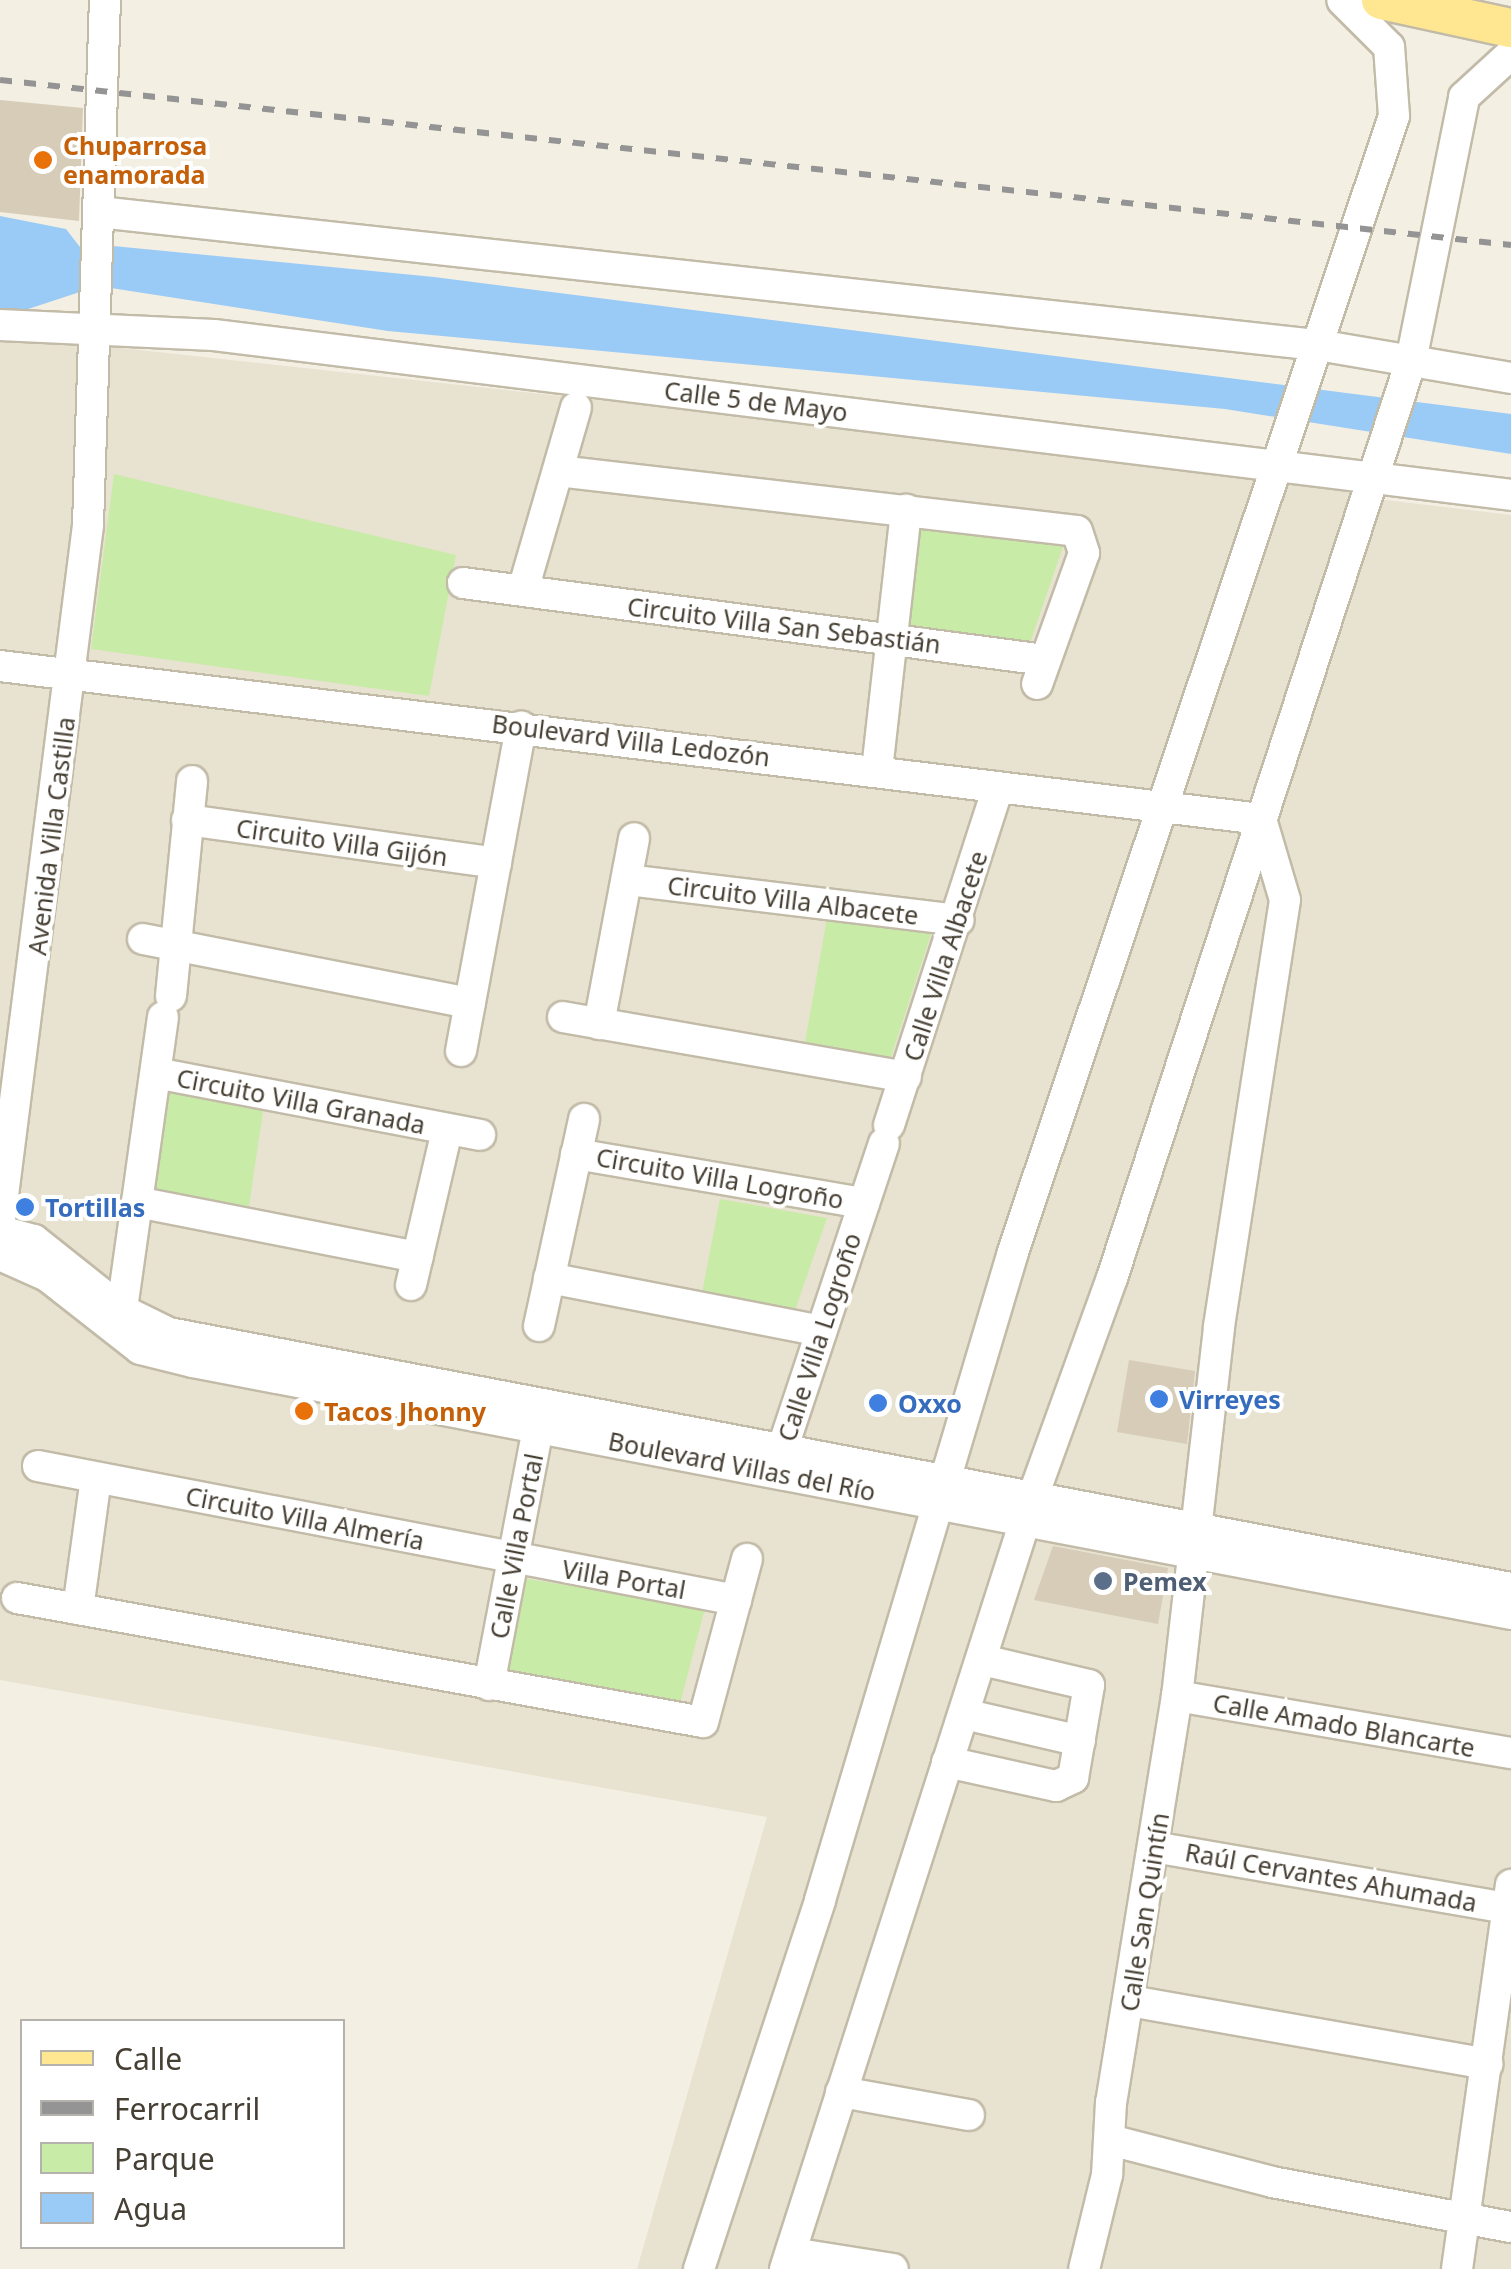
<!DOCTYPE html>
<meta charset="utf-8">
<style>
body{margin:0}
#map{position:relative;width:1511px;height:2269px;overflow:hidden;background:#f3efe3;font-family:"Noto Sans",sans-serif}
div>[style]{position:absolute}
.residential>*{inset:0;background:#e8e2d1}
.green>*{inset:0;background:#c9eba8}
.water>*{inset:0;background:#9acaf6}
.building>*{inset:0;background:#d6ccb8}
.roads{filter:drop-shadow(2px 0 #c2bba8) drop-shadow(-2px 0 #c2bba8) drop-shadow(0 2px #c2bba8) drop-shadow(0 -2px #c2bba8)}
.minor>*{height:30px;margin:-15px;padding:0 15px;transform-origin:15px;border-radius:15px;background:#fff}
.major>*{height:38px;margin:-19px;padding:0 19px;transform-origin:19px;border-radius:19px;background:#ffe791}
.rail>*{height:6px;margin-top:-3px;transform-origin:0;background:repeating-linear-gradient(90deg,#949494 0 12px,transparent 0 24px)}
.dots>*{width:28px;height:28px;translate:-50% -50%;box-sizing:border-box;border:5px solid #fff;border-radius:50%}
span{translate:-50% -50%;white-space:nowrap;text-align:center;line-height:1.15;-webkit-text-stroke:8px #fff;paint-order:stroke}
.food-label{font-size:25px;color:#c56008;font-weight:700}
.left{translate:0 -50%;text-align:left}
.street-label{font-size:25px;color:#463f33}
.shop-label{font-size:25px;color:#366cbe;font-weight:700}
.service-label{font-size:25px;color:#4e5e75;font-weight:700}
.legend{position:absolute;left:20px;top:2019px;width:325px;height:230px;box-sizing:border-box;background:#fff;border:2px solid #b5b2ad;margin:0;padding:12px 18px;list-style:none;font-size:30px;color:#463f33}
.legend li{display:flex;align-items:center;gap:20px;height:50px}
.legend b{width:50px;border:2px solid #b5b2ad}
</style>
<div id="map">
<div class="residential">
<div style="clip-path:polygon(0 341px,76px 343px,1292px 476px,1369px 498px,1511px 515px,1511px 2269px,637px 2269px,767px 1817px,0 1680px)"></div>
</div>
<div class="green">
<div style="clip-path:polygon(114px 474px,456px 555px,429px 696px,91px 649px)"></div>
<div style="clip-path:polygon(911px 520px,1066px 538px,1030px 643px,900px 626px)"></div>
<div style="clip-path:polygon(827px 918px,932px 931px,890px 1060px,805px 1042px)"></div>
<div style="clip-path:polygon(156px 1084px,264px 1105px,249px 1206px,143px 1188px)"></div>
<div style="clip-path:polygon(720px 1199px,827px 1218px,793px 1316px,701px 1298px)"></div>
<div style="clip-path:polygon(516px 1577px,705px 1608px,680px 1704px,500px 1671px)"></div>
</div>
<div class="water">
<div style="clip-path:polygon(0 216px,66px 229px,83px 251px,113px 246px,434px 277px,1511px 414px,1511px 454px,1225px 409px,388px 331px,98px 286px,19px 312px,0 309px)"></div>
</div>
<div class="building">
<div style="clip-path:polygon(0 100px,83px 108px,79px 221px,0 212px)"></div>
<div style="clip-path:polygon(1129px 1360px,1195px 1371px,1187px 1444px,1117px 1432px)"></div>
<div style="clip-path:polygon(1053px 1546px,1168px 1568px,1158px 1624px,1034px 1600px)"></div>
</div>
<div class="roads">
<div class="minor">
<div style="left:99px;top:212px;width:1226px;rotate:6.23deg"></div>
<div style="left:1318px;top:345px;width:196px;rotate:9.7deg"></div>
<div style="left:0;top:325px;width:214px;rotate:2.7deg"></div>
<div style="left:214px;top:335px;width:1307px;rotate:7.03deg"></div>
<div style="left:558px;top:471px;width:522px;rotate:6.59deg"></div>
<div style="left:1077px;top:531px;width:23px;rotate:72deg"></div>
<div style="left:1084px;top:553px;width:139px;rotate:109.7deg"></div>
<div style="left:463px;top:583px;width:587px;rotate:7.54deg"></div>
<div style="left:523px;top:590px;width:190px;rotate:-73.8deg"></div>
<div style="left:0;top:666px;width:1270px;rotate:6.92deg"></div>
<div style="left:1261px;top:819px;width:84px;rotate:73.5deg"></div>
<div style="left:1285px;top:900px;width:433px;rotate:98.8deg"></div>
<div style="left:1219px;top:1328px;width:370px;rotate:96.5deg"></div>
<div style="left:1177px;top:1696px;width:411px;rotate:99.2deg"></div>
<div style="left:1111px;top:2102px;width:73px;rotate:93.1deg"></div>
<div style="left:1107px;top:2175px;width:97px;rotate:103.7deg"></div>
<div style="left:877px;top:770px;width:262px;rotate:-83.6deg"></div>
<div style="left:187px;top:820px;width:312px;rotate:7.9deg"></div>
<div style="left:627px;top:880px;width:334px;rotate:6.9deg"></div>
<div style="left:143px;top:939px;width:333px;rotate:11.1deg"></div>
<div style="left:171px;top:996px;width:216px;rotate:-84.4deg"></div>
<div style="left:563px;top:1017px;width:348px;rotate:9.9deg"></div>
<div style="left:599px;top:1024px;width:189px;rotate:-79.3deg"></div>
<div style="left:461px;top:1051px;width:330px;rotate:-79.5deg"></div>
<div style="left:156px;top:1073px;width:330px;rotate:10.8deg"></div>
<div style="left:889px;top:1125px;width:355px;rotate:-72.1deg"></div>
<div style="left:576px;top:1154px;width:292px;rotate:9.7deg"></div>
<div style="left:137px;top:1202px;width:286px;rotate:11.1deg"></div>
<div style="left:0;top:1219px;width:700px;rotate:-82.77deg"></div>
<div style="left:88px;top:525px;width:525px;rotate:-88.15deg"></div>
<div style="left:0;top:1231px;width:35px;rotate:15deg"></div>
<div style="left:34px;top:1240px;width:112px;rotate:38.5deg"></div>
<div style="left:122px;top:1310px;width:52px;rotate:26.1deg"></div>
<div style="left:169px;top:1333px;width:1366px;rotate:10.76deg"></div>
<div style="left:0;top:1255px;width:51px;rotate:24.1deg"></div>
<div style="left:47px;top:1276px;width:118px;rotate:38.1deg"></div>
<div style="left:140px;top:1349px;width:55px;rotate:13.8deg"></div>
<div style="left:193px;top:1362px;width:1342px;rotate:10.82deg"></div>
<div style="left:549px;top:1278px;width:277px;rotate:11deg"></div>
<div style="left:411px;top:1285px;width:159px;rotate:-76.9deg"></div>
<div style="left:120px;top:1323px;width:309px;rotate:-82deg"></div>
<div style="left:539px;top:1326px;width:212px;rotate:-77.7deg"></div>
<div style="left:38px;top:1466px;width:711px;rotate:10.87deg"></div>
<div style="left:776px;top:1468px;width:342px;rotate:-71.6deg"></div>
<div style="left:17px;top:1598px;width:697px;rotate:10.25deg"></div>
<div style="left:703px;top:1722px;width:169px;rotate:-74.9deg"></div>
<div style="left:78px;top:1609px;width:132px;rotate:-82.2deg"></div>
<div style="left:489px;top:1685px;width:282px;rotate:-79.2deg"></div>
<div style="left:1177px;top:1696px;width:339px;rotate:9.7deg"></div>
<div style="left:964px;top:1714px;width:119px;rotate:13.1deg"></div>
<div style="left:947px;top:1762px;width:112px;rotate:12.4deg"></div>
<div style="left:1056px;top:1786px;width:19px;rotate:-25deg"></div>
<div style="left:1073px;top:1778px;width:94px;rotate:-80.2deg"></div>
<div style="left:1089px;top:1685px;width:110px;rotate:-166.8deg"></div>
<div style="left:1154px;top:1847px;width:359px;rotate:9.8deg"></div>
<div style="left:1130px;top:2001px;width:363px;rotate:10deg"></div>
<div style="left:841px;top:2092px;width:130px;rotate:10.2deg"></div>
<div style="left:1110px;top:2140px;width:167px;rotate:14.5deg"></div>
<div style="left:1272px;top:2182px;width:243px;rotate:10.7deg"></div>
<div style="left:791px;top:2253px;width:103px;rotate:8.9deg"></div>
<div style="left:699px;top:2269px;width:388px;rotate:-71.8deg"></div>
<div style="left:820px;top:1900px;width:676px;rotate:-73.41deg"></div>
<div style="left:1013px;top:1252px;width:1198px;rotate:-71.46deg"></div>
<div style="left:1394px;top:116px;width:69px;rotate:-94.1deg"></div>
<div style="left:1389px;top:47px;width:66px;rotate:-135deg"></div>
<div style="left:785px;top:2269px;width:809px;rotate:-72.21deg"></div>
<div style="left:1032px;top:1499px;width:235px;rotate:-70.1deg"></div>
<div style="left:1112px;top:1278px;width:965px;rotate:-71.94deg"></div>
<div style="left:1411px;top:361px;width:269px;rotate:-78.6deg"></div>
<div style="left:1464px;top:97px;width:64px;rotate:-42.5deg"></div>
<div style="left:1457px;top:2269px;width:388px;rotate:-82deg"></div>
</div>
<div class="major">
<div style="left:1381px;top:0;width:133px;rotate:12.2deg"></div>
</div>
</div>
<div class="rail">
<div style="left:0;top:80px;width:1520px;rotate:6.23deg"></div>
</div>
<div class="dots">
<div style="left:43px;top:160px;background:#e8710a"></div>
<div style="left:25px;top:1207px;background:#3f7fe0"></div>
<div style="left:1159px;top:1399px;background:#3f7fe0"></div>
<div style="left:878px;top:1403px;background:#3f7fe0"></div>
<div style="left:304px;top:1411px;background:#e8710a"></div>
<div style="left:1103px;top:1581px;background:#5c6f8a"></div>
</div>
<div class="food-label">
<span class="left" style="left:63px;top:160px">Chuparrosa<br>enamorada</span>
<span class="left" style="left:324px;top:1411px">Tacos Jhonny</span>
</div>
<div class="street-label">
<span style="left:756px;top:401px;rotate:7deg">Calle 5 de Mayo</span>
<span style="left:784px;top:625px;rotate:7deg">Circuito Villa San Sebastián</span>
<span style="left:631px;top:740px;rotate:7deg">Boulevard Villa Ledozón</span>
<span style="left:51px;top:836px;rotate:-83deg">Avenida Villa Castilla</span>
<span style="left:342px;top:842px;rotate:8deg">Circuito Villa Gijón</span>
<span style="left:793px;top:900px;rotate:7deg">Circuito Villa Albacete</span>
<span style="left:945px;top:956px;rotate:-72deg">Calle Villa Albacete</span>
<span style="left:301px;top:1101px;rotate:11deg">Circuito Villa Granada</span>
<span style="left:720px;top:1178px;rotate:10deg">Circuito Villa Logroño</span>
<span style="left:819px;top:1337px;rotate:-72deg">Calle Villa Logroño</span>
<span style="left:742px;top:1466px;rotate:11deg">Boulevard Villas del Río</span>
<span style="left:305px;top:1518px;rotate:11deg">Circuito Villa Almería</span>
<span style="left:516px;top:1546px;rotate:-79deg">Calle Villa Portal</span>
<span style="left:624px;top:1579px;rotate:10deg">Villa Portal</span>
<span style="left:1344px;top:1725px;rotate:10deg">Calle Amado Blancarte</span>
<span style="left:1331px;top:1877px;rotate:10deg">Raúl Cervantes Ahumada</span>
<span style="left:1144px;top:1912px;rotate:-81deg">Calle San Quintín</span>
</div>
<div class="shop-label">
<span class="left" style="left:45px;top:1207px">Tortillas</span>
<span class="left" style="left:1179px;top:1399px">Virreyes</span>
<span class="left" style="left:898px;top:1403px">Oxxo</span>
</div>
<div class="service-label">
<span class="left" style="left:1123px;top:1581px">Pemex</span>
</div>
<ul class="legend">
<li><b style="height:12px;background:#ffe791"></b>Calle</li>
<li><b style="height:12px;background:#949494"></b>Ferrocarril</li>
<li><b style="height:28px;background:#c9eba8"></b>Parque</li>
<li><b style="height:28px;background:#9acaf6"></b>Agua</li>
</ul>
</div>
